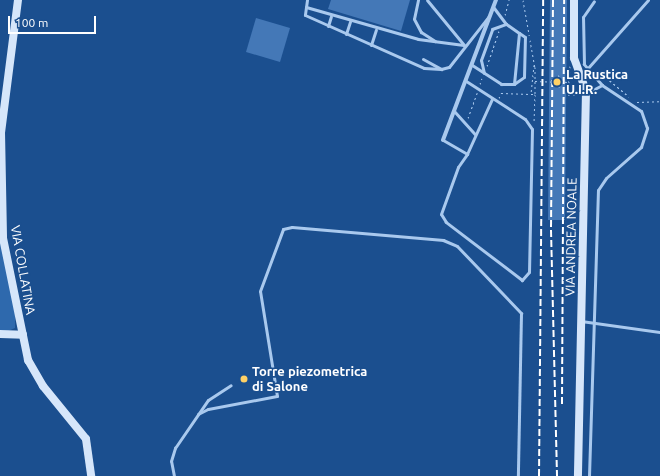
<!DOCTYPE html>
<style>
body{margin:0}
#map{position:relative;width:660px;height:476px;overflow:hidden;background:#1b4f8f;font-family:Ubuntu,sans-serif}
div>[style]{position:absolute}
.green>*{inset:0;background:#2e69ad}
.building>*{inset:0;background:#4478b7}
.path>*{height:1px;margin-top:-0.5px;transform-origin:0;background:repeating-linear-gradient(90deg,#a9c9ee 0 2px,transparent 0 5px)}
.lane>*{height:3px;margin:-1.5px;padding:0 1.5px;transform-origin:1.5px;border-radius:1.5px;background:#a9c9ee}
.street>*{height:4px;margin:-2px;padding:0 2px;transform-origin:2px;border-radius:2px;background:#a9c9ee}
.secondary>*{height:8px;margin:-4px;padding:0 4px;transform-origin:4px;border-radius:4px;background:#d6e6fa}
.rail>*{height:2px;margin-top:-1px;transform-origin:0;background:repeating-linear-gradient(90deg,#fff 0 7px,transparent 0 10px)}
.path-bridge>*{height:1px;margin-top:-0.5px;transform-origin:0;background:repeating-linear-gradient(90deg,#a9c9ee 0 2px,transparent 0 5px)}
.dots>*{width:11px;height:11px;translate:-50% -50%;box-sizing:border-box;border:2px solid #1b4f8f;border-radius:50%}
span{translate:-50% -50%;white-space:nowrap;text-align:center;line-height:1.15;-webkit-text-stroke:3.5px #1b4f8f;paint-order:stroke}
.poi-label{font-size:13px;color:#fff;font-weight:700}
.left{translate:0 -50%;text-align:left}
.street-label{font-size:13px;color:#fff}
.scale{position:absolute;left:8px;top:16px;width:88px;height:18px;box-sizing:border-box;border:2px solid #fff;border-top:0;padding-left:5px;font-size:12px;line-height:14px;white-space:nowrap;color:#fff;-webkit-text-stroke:3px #1b4f8f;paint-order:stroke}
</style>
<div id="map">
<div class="green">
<div style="clip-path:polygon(0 234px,15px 310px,15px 328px,8px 331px,0 330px)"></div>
</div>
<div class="building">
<div style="clip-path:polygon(331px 0,410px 0,401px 31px,328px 9px)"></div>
<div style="clip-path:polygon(550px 0,567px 0,565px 220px,548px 220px)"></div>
<div style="clip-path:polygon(256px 18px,290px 28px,280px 62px,246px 52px)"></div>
</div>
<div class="path">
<div style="left:523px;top:0;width:36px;rotate:80deg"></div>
<div style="left:505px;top:15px;width:16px;rotate:-75deg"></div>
<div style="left:530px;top:40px;width:27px;rotate:80deg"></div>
<div style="left:535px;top:67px;width:27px;rotate:90deg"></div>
<div style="left:534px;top:65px;width:29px;rotate:96deg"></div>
<div style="left:531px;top:94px;width:4px"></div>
<div style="left:535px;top:94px;width:29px;rotate:92deg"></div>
<div style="left:487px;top:66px;width:37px;rotate:-71deg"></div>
<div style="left:570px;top:66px;width:29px;rotate:94deg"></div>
<div style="left:568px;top:95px;width:10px;rotate:-6deg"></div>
<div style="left:602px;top:74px;width:35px;rotate:40deg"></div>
<div style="left:558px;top:75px;width:7px;rotate:56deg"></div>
<div style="left:562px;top:81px;width:7px;rotate:117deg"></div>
<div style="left:480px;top:84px;width:6px;rotate:-72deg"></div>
<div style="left:499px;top:98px;width:5px;rotate:-68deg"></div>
<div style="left:501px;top:93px;width:29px;rotate:2deg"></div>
<div style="left:637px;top:102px;width:23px;rotate:-2deg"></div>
<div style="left:468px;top:118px;width:27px;rotate:-70deg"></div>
</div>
<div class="lane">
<div style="left:307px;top:0;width:15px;rotate:98deg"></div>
<div style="left:305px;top:15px;width:130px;rotate:24deg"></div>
<div style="left:424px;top:68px;width:17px;rotate:3deg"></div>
<div style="left:418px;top:0;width:19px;rotate:102deg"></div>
<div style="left:414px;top:19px;width:15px;rotate:62deg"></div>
<div style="left:421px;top:32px;width:17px;rotate:33deg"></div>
<div style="left:306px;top:7px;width:116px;rotate:15.9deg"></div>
<div style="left:418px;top:39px;width:46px;rotate:7.4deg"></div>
<div style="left:464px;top:45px;width:58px;rotate:-129.4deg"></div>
<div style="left:328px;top:26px;width:10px;rotate:-73deg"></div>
<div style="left:346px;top:34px;width:13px;rotate:-72deg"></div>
<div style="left:371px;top:45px;width:16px;rotate:-72deg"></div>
<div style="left:423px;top:59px;width:21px;rotate:29deg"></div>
<div style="left:441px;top:69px;width:8px;rotate:-14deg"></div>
<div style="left:449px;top:67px;width:65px;rotate:-51.9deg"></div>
<div style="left:472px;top:65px;width:35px;rotate:33deg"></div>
<div style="left:501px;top:84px;width:13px"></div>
<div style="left:514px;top:84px;width:51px;rotate:-84.4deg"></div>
<div style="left:519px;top:33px;width:16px;rotate:-145deg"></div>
<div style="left:506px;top:24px;width:21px;rotate:-127deg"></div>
<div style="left:587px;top:69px;width:92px;rotate:-48.5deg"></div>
<div style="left:484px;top:73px;width:13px;rotate:-103deg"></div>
<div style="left:481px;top:60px;width:33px;rotate:-70deg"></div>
<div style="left:492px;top:29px;width:15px;rotate:-20deg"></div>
<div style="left:466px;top:81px;width:70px;rotate:32.8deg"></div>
<div style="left:525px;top:119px;width:12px;rotate:55deg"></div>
<div style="left:532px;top:129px;width:143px;rotate:91.2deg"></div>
<div style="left:529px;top:272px;width:11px;rotate:131deg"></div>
<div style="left:522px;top:280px;width:96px;rotate:-142.7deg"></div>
<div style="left:446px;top:222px;width:9px;rotate:-122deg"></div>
<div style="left:441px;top:214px;width:50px;rotate:-70.1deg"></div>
<div style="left:458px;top:167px;width:16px;rotate:-55deg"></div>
<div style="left:467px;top:154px;width:60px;rotate:-65.6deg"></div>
<div style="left:514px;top:84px;width:12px;rotate:-35deg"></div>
<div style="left:524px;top:77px;width:40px;rotate:-88.6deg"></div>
<div style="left:525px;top:37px;width:7px;rotate:-146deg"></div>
<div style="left:587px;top:93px;width:17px;rotate:-28deg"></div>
<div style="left:454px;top:111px;width:31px;rotate:48deg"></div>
<div style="left:443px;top:140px;width:28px;rotate:30deg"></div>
<div style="left:581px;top:321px;width:80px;rotate:7.9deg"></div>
<div style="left:198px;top:414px;width:11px;rotate:-27deg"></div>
<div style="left:208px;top:409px;width:70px;rotate:-10.7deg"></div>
<div style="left:277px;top:396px;width:106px;rotate:-99.2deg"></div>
<div style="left:260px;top:291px;width:66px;rotate:-69.6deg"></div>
<div style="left:283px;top:229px;width:9px;rotate:-13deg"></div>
<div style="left:292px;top:227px;width:152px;rotate:4.9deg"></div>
<div style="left:443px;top:240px;width:15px;rotate:23deg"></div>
<div style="left:457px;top:246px;width:93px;rotate:46.3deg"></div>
<div style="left:521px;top:313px;width:163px;rotate:91.1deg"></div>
<div style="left:174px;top:476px;width:15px;rotate:-101deg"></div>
<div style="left:171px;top:461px;width:14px;rotate:-73deg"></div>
<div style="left:175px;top:448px;width:58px;rotate:-55.5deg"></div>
<div style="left:208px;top:400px;width:27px;rotate:-33deg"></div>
<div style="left:589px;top:476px;width:286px;rotate:-88.2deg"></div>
<div style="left:598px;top:190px;width:14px;rotate:-56deg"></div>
<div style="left:606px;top:178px;width:47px;rotate:-41.5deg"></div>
<div style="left:641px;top:147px;width:20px;rotate:-72deg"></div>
<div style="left:647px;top:128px;width:18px;rotate:-109deg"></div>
<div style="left:641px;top:111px;width:47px;rotate:-146.3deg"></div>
<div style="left:602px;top:85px;width:28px;rotate:-131deg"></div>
<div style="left:584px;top:64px;width:47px;rotate:-91.2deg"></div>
<div style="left:583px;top:17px;width:19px;rotate:-55deg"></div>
</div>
<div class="street">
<div style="left:443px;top:140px;width:150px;rotate:-69.3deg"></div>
</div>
<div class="secondary">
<div style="left:18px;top:0;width:133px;rotate:97.3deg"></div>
<div style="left:1px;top:132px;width:106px;rotate:88.9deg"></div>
<div style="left:3px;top:238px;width:125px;rotate:78.4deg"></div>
<div style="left:28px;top:360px;width:30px;rotate:60deg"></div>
<div style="left:43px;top:386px;width:68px;rotate:50.9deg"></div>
<div style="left:86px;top:439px;width:37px;rotate:82deg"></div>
<div style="left:574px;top:0;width:58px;rotate:90deg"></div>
<div style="left:574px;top:58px;width:35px;rotate:70deg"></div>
<div style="left:586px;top:91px;width:385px;rotate:91.2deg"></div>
<div style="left:0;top:334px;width:23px;rotate:2deg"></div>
</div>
<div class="rail">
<div style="left:553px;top:0;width:230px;rotate:90.5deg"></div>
<div style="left:551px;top:230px;width:246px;rotate:88.6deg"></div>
<div style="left:562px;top:404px;width:404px;rotate:-89.7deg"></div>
<div style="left:539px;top:476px;width:476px;rotate:-89.5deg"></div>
</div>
<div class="path-bridge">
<div style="left:535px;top:81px;width:34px;rotate:2deg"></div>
</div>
<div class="dots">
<div style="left:557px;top:82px;background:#ffd166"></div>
<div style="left:244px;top:379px;background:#ffd166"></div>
</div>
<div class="poi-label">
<span class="left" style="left:566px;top:82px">La Rustica<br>U.I.R.</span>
<span class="left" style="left:252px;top:379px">Torre piezometrica<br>di Salone</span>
</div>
<div class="street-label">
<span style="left:571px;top:237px;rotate:-89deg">VIA ANDREA NOALE</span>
<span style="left:23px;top:270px;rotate:80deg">VIA COLLATINA</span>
</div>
<div class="scale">100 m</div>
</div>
